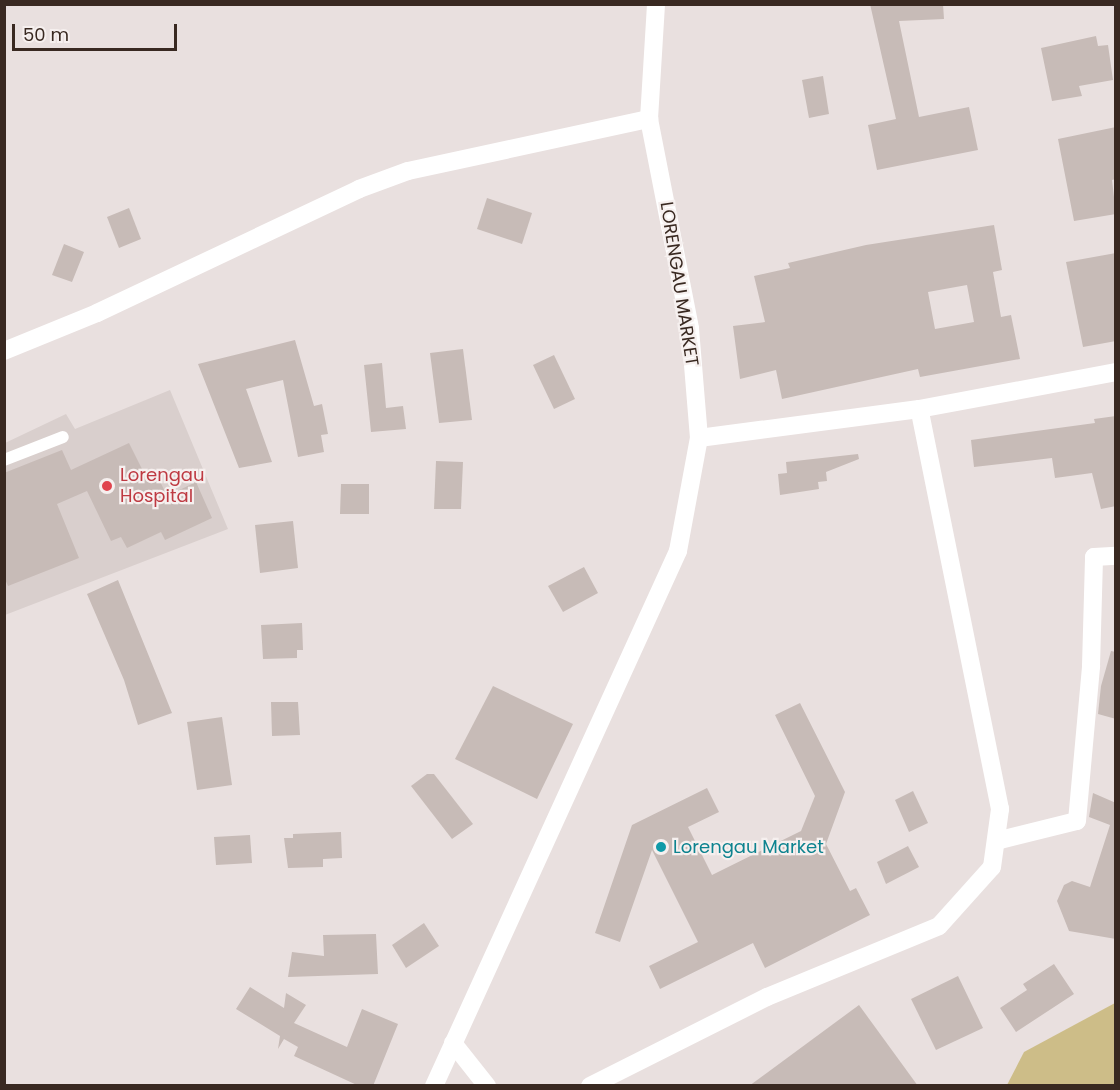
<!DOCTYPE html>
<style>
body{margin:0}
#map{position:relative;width:1120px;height:1090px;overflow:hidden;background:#e9e0df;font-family:Poppins,sans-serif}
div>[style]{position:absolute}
.built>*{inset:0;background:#d9cfcd}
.water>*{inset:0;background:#cdbd88}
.building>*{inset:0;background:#c7bbb7}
.lane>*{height:12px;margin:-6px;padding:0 6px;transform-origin:6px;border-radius:6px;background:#fff}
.street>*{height:18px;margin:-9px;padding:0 9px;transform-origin:9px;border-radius:9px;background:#fff}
.secondary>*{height:18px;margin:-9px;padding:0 9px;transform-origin:9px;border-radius:9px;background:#fff}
.dots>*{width:16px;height:16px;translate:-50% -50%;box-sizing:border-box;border:3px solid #f6f0ef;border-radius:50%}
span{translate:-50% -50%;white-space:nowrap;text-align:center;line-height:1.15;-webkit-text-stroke:4.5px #f6f0ef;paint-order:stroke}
.street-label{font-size:18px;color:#392921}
.health-label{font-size:18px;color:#be3a42}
.left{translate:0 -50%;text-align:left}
.culture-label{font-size:18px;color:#0d838f}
.frame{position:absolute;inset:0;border:6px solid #392921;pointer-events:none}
.scale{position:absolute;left:12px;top:24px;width:165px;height:27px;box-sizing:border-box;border:3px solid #392921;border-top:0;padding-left:8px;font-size:18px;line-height:21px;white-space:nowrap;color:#392921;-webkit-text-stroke:4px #f6f0ef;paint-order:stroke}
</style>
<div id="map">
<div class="built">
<div style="clip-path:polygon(170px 390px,228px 529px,5px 615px,5px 443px,66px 414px,75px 429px)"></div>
</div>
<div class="water">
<div style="clip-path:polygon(1115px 1003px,1115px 1085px,1007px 1085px,1024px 1052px)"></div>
</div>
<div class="building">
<div style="clip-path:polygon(870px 4px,943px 4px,944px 19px,899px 21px,919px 117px,969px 107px,978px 150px,877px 170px,868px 125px,896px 119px)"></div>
<div style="clip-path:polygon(1096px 36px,1098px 46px,1108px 45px,1113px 80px,1079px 86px,1082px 96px,1052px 101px,1041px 48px)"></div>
<div style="clip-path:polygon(823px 76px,829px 114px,809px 118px,802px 80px)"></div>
<div style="clip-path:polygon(1116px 127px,1116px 179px,1112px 180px,1116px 214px,1074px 221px,1058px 139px)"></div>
<div style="clip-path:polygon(487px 198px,532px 213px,522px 244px,477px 229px)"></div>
<div style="clip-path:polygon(129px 208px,141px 239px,119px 248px,107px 217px)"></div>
<div style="clip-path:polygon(evenodd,994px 225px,1002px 270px,993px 272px,1001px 317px,1011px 315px,1020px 359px,920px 377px,918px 369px,782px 399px,776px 370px,740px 379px,733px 326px,765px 322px,754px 276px,790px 268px,788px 263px,866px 245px,994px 225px,967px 285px,974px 322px,935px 329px,928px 292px,967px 285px)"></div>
<div style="clip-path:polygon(64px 244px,84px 252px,72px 282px,52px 275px)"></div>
<div style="clip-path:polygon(1116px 253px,1116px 341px,1083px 347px,1066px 262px)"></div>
<div style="clip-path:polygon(295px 340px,314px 406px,322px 404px,328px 434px,321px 435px,324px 452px,298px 457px,283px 380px,246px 389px,272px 462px,239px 468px,198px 364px)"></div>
<div style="clip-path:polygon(463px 349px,472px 420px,439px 423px,430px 353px)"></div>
<div style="clip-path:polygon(554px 355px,575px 399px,554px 409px,533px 365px)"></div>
<div style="clip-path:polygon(382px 363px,386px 408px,403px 406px,406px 429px,371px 432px,364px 365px)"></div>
<div style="clip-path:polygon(1116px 416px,1116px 506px,1101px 509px,1092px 473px,1055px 478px,1052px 458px,974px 467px,971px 440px,1095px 423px,1094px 419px)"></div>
<div style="clip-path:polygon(129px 443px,147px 479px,157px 475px,167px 496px,196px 482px,212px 518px,165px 540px,161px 532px,127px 548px,121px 537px,111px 541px,87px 491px,57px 504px,79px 558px,8px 586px,4px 577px,4px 473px,62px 450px,71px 470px)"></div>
<div style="clip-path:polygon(858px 454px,859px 459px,826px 472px,827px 481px,818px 482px,819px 489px,780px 495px,778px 474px,787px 473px,786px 462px)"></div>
<div style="clip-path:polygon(436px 461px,463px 462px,461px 509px,434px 509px)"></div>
<div style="clip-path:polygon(341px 484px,369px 484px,369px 514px,340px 514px)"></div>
<div style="clip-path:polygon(293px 521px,298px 568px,260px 573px,255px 525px)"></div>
<div style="clip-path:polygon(584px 567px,598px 593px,563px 612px,548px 586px)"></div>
<div style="clip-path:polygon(118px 580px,172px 713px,138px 725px,124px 680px,87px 594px)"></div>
<div style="clip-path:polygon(302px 623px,303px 650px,297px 650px,297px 658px,263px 659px,261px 625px)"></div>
<div style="clip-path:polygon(1111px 651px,1116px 652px,1116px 719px,1098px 714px,1101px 686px)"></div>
<div style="clip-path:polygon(493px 686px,573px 724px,537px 799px,455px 759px)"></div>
<div style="clip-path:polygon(271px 702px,298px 702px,300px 735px,272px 736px)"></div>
<div style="clip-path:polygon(800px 703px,845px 792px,826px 844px,850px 891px,856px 888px,870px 915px,765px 968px,753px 943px,660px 989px,649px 966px,698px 942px,652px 850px,620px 942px,595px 933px,632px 825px,707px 788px,719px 812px,688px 827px,712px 875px,801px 831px,815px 796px,775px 715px)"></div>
<div style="clip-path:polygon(222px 717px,232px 785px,197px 790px,187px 722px)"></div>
<div style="clip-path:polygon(427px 774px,434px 774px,473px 824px,452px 839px,411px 786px)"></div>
<div style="clip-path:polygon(913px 791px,928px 823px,909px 832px,895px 800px)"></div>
<div style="clip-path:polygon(1093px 793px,1116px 803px,1116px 939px,1069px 931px,1057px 901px,1064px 885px,1072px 881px,1090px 887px,1110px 825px,1089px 817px)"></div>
<div style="clip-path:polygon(341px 832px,342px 858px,323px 859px,323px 867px,288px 868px,284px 838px,293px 838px,293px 834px)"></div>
<div style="clip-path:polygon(250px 835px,252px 863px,216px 865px,214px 837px)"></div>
<div style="clip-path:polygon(908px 846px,919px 867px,886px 884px,877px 862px)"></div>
<div style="clip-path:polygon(424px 923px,439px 946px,406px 968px,392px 945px)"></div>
<div style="clip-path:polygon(376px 934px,378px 974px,288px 977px,292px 952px,324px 956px,323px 935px)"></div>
<div style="clip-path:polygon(1054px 964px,1074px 994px,1016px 1032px,1000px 1008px,1027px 990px,1023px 984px)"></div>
<div style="clip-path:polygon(958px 976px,983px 1028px,936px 1050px,911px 999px)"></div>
<div style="clip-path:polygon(250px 987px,284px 1008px,286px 993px,306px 1005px,294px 1023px,347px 1047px,362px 1009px,398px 1024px,373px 1086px,359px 1086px,294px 1056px,298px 1047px,284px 1039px,278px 1049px,280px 1036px,236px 1009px)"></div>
<div style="clip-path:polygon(859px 1005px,918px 1086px,749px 1086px)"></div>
</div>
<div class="lane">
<div style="left:4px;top:460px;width:63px;rotate:-21.3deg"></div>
</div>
<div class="street">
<div style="left:4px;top:351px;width:100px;rotate:-22.2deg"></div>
<div style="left:97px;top:313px;width:290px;rotate:-25.3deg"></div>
<div style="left:359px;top:189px;width:52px;rotate:-20.2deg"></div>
<div style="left:408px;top:171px;width:247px;rotate:-12.2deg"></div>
<div style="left:699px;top:438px;width:222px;rotate:-7.5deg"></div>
<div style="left:919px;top:409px;width:200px;rotate:-10.6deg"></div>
<div style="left:996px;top:841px;width:83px;rotate:-13.9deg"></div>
<div style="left:1077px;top:821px;width:156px;rotate:-84.8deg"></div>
<div style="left:1091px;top:666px;width:109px;rotate:-88.4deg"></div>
<div style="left:1094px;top:557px;width:22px;rotate:-3deg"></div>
<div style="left:453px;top:1043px;width:55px;rotate:51.7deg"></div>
<div style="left:590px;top:1086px;width:198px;rotate:-26.7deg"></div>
<div style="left:767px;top:997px;width:186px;rotate:-22.4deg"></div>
<div style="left:939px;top:926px;width:79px;rotate:-48.1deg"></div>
<div style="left:992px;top:867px;width:59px;rotate:-82.1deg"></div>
<div style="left:1000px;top:809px;width:408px;rotate:-101.4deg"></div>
</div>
<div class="secondary">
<div style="left:434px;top:1086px;width:588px;rotate:-65.48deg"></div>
<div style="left:678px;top:551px;width:115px;rotate:-79.5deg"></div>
<div style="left:699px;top:438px;width:110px;rotate:-94.7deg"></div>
<div style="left:690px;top:328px;width:213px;rotate:-101.1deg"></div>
<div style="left:649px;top:119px;width:115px;rotate:-86.5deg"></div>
</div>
<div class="dots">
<div style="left:107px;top:486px;background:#e0444e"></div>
<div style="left:661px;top:847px;background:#0f9aa8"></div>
</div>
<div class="street-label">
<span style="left:679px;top:284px;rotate:81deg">LORENGAU MARKET</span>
</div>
<div class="health-label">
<span class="left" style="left:120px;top:486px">Lorengau<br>Hospital</span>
</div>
<div class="culture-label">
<span class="left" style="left:673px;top:847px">Lorengau Market</span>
</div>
<div class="frame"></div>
<div class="scale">50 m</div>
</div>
